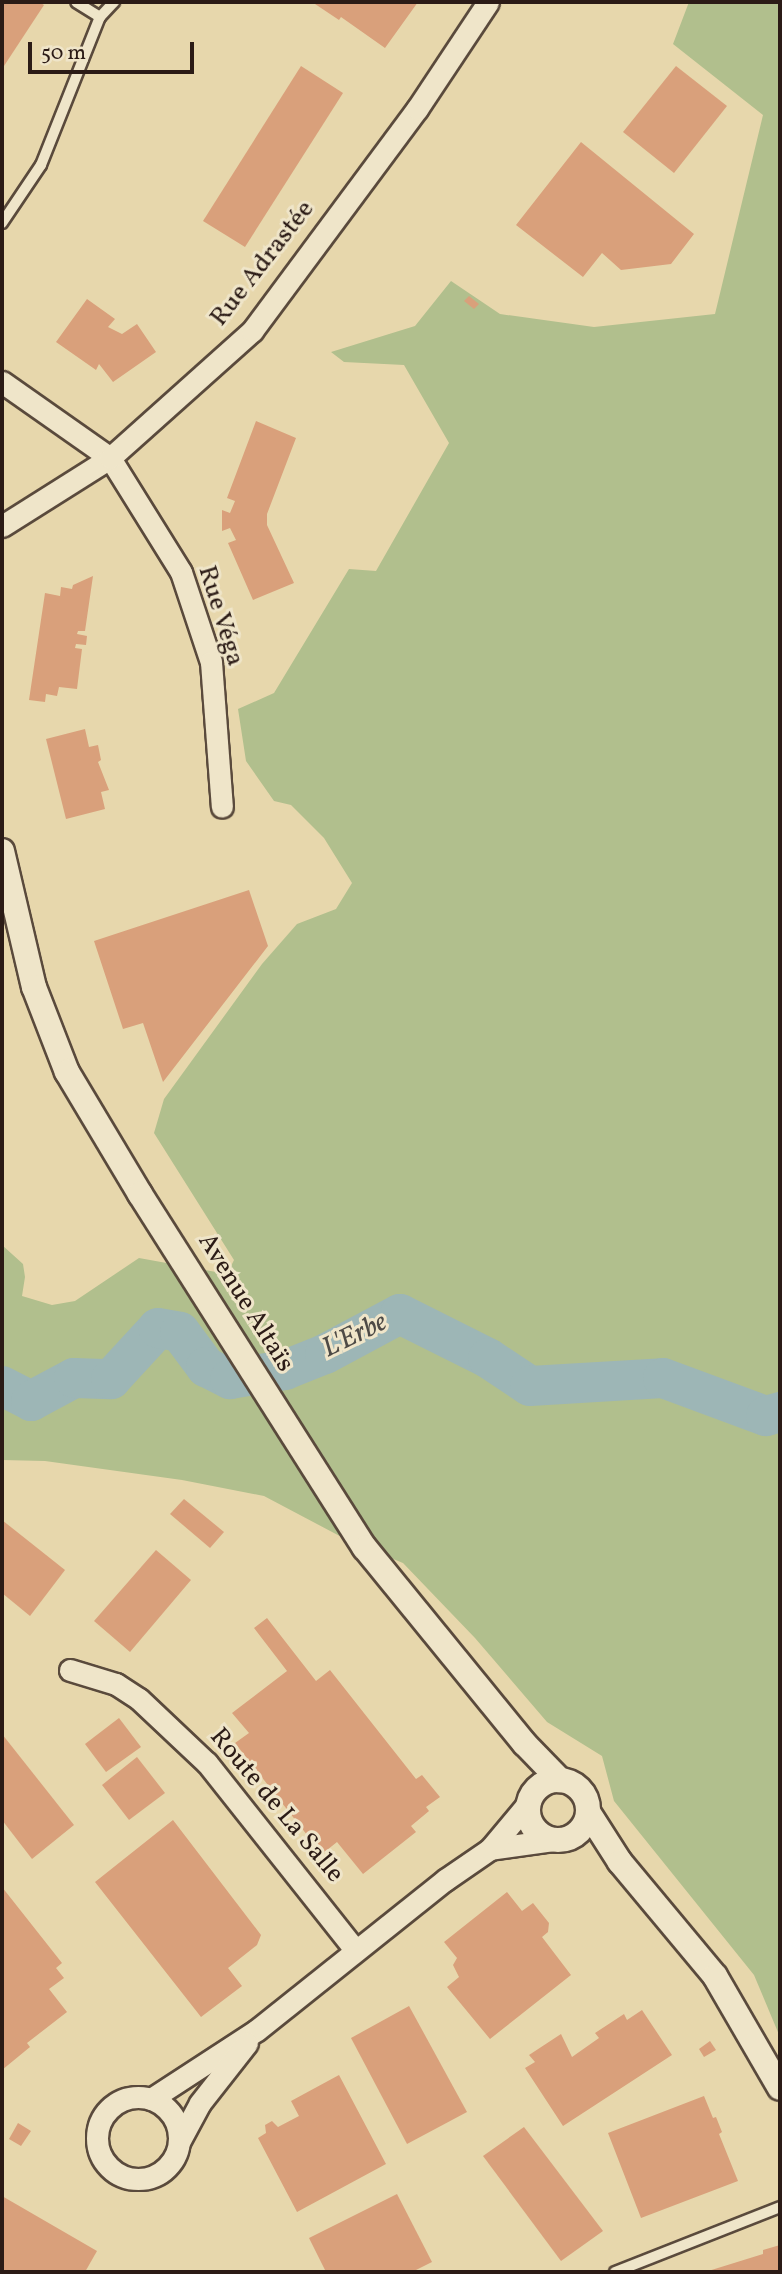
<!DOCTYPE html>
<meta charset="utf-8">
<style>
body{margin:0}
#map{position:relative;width:782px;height:2274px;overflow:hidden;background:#e7d7ac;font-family:Vollkorn,serif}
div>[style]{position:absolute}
.green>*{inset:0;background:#b1bf8d}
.river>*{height:40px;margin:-20px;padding:0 20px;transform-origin:20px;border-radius:20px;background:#9db6b6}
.building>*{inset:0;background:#d9a07b}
.roads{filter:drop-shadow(2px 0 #5a4a3c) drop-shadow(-2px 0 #5a4a3c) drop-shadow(0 2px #5a4a3c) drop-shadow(0 -2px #5a4a3c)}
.service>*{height:10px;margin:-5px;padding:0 5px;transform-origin:5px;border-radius:5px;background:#efe5c9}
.minor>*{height:21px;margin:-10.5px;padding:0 10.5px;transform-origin:10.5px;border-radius:10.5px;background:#efe5c9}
.minor>.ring{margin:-10.5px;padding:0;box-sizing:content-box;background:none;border:21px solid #efe5c9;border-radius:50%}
.tertiary>*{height:24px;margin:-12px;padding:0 12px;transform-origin:12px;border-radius:12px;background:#efe5c9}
.tertiary>.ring{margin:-12px;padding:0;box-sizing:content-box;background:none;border:24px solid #efe5c9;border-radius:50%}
span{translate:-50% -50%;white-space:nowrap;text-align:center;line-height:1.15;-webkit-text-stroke:6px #efe5c9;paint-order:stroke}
.street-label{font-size:26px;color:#2b1b16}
.water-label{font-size:28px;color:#4d4a46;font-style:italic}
.frame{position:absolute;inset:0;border:4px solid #2b1b16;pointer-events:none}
.scale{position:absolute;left:28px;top:42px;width:166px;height:32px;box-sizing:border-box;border:4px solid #2b1b16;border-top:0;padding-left:9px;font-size:21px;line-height:24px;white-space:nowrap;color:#2b1b16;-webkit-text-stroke:5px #efe5c9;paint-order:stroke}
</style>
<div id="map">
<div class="green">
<div style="clip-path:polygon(689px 2px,780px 2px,780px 2037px,754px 1975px,614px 1801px,602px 1756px,547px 1722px,475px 1638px,403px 1563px,351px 1542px,264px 1496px,182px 1480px,45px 1461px,2px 1460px,2px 1245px,23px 1264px,25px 1277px,22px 1296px,52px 1305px,75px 1301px,139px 1258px,227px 1274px,234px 1260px,154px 1133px,164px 1099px,262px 964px,297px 924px,336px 909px,352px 883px,324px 838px,291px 805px,274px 801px,246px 761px,238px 709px,274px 693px,349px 569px,376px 571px,449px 443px,404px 365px,344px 362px,331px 352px,415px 326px,451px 281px,500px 314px,594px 327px,715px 314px,763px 115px,673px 44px)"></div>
</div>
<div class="river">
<div style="left:2px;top:1386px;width:33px;rotate:27deg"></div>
<div style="left:31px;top:1401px;width:49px;rotate:-28.1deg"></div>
<div style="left:74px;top:1378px;width:37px;rotate:2deg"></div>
<div style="left:111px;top:1379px;width:69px;rotate:-47.3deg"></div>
<div style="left:158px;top:1328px;width:22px;rotate:10deg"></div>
<div style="left:180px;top:1332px;width:44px;rotate:53.4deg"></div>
<div style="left:206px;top:1367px;width:27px;rotate:27deg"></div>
<div style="left:230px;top:1379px;width:56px;rotate:-9.3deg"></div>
<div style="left:285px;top:1370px;width:43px;rotate:-21.8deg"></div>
<div style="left:325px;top:1354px;width:85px;rotate:-28.1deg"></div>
<div style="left:400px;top:1314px;width:98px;rotate:26.6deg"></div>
<div style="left:488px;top:1358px;width:50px;rotate:33.7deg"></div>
<div style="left:530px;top:1386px;width:133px;rotate:-3.4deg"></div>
<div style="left:663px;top:1378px;width:110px;rotate:20.3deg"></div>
<div style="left:766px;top:1416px;width:15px;rotate:-16deg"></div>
</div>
<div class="building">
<div style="clip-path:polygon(2px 2px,39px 2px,44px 5px,2px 69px)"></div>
<div style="clip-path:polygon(312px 2px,418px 2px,385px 48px,341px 17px,339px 20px)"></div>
<div style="clip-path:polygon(301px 66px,343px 93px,245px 247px,203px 221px)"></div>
<div style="clip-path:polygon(676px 66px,727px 106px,674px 173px,623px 132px)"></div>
<div style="clip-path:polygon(581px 142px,694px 234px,671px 264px,621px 270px,602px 253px,583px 277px,516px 225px)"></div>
<div style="clip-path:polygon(469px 296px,479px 304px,474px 309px,464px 301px)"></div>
<div style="clip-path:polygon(87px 299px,115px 319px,108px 327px,122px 334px,137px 324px,156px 352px,113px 382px,99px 364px,96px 370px,56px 342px)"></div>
<div style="clip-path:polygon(256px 421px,296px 438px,267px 514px,267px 525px,294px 583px,253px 600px,228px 543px,236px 540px,230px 528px,222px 531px,222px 510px,230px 513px,235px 501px,227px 498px)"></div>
<div style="clip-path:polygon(93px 576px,85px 631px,78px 631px,77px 634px,87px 636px,86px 645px,76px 644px,75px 648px,82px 649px,77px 689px,59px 687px,57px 696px,46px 694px,45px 702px,29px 700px,45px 593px,60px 596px,61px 587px,72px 589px,73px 585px)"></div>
<div style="clip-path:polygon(85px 729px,89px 747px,98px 745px,101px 760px,98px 762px,109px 790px,101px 792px,105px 809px,66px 819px,46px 739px)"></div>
<div style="clip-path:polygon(249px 890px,268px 946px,163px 1082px,143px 1023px,123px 1029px,94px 941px)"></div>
<div style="clip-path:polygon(184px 1499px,224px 1532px,210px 1548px,170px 1514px)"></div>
<div style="clip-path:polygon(2px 1520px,65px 1570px,30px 1616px,2px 1593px)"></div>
<div style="clip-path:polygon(156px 1550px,191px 1580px,130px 1652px,94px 1621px)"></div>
<div style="clip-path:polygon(267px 1618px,316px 1681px,330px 1670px,416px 1779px,422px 1775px,440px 1797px,426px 1807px,429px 1811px,411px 1826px,416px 1832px,363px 1874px,337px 1842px,322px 1854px,235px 1743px,249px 1733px,232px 1713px,287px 1671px,254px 1628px)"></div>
<div style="clip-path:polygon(119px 1718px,141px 1747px,106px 1772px,85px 1744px)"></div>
<div style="clip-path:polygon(2px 1734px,74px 1825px,32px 1859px,2px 1820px)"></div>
<div style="clip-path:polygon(137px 1757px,165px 1793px,129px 1820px,102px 1785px)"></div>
<div style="clip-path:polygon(173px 1820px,261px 1935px,257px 1945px,228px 1968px,242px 1986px,201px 2017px,95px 1882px)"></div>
<div style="clip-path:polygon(2px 1887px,62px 1963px,56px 1968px,64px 1978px,49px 1989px,67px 2012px,27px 2043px,30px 2047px,2px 2070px)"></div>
<div style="clip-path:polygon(507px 1892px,522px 1911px,533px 1903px,549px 1923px,548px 1932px,542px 1937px,571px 1975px,490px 2039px,447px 1987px,459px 1977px,453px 1965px,457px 1958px,444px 1942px)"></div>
<div style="clip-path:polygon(409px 2006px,467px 2112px,407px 2144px,351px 2038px)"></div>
<div style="clip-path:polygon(642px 2010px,672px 2055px,563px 2126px,525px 2068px,535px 2062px,529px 2055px,561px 2034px,572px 2057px,599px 2038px,595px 2033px,624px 2014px,627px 2020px)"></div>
<div style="clip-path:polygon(710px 2041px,716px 2050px,704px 2057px,699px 2049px)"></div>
<div style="clip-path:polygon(339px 2075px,386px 2164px,297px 2212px,258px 2138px,266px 2133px,265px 2125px,272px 2121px,278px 2127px,299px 2116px,291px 2101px)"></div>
<div style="clip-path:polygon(704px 2096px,713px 2118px,716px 2117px,722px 2132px,719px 2134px,738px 2181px,641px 2218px,608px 2133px)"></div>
<div style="clip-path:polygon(18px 2123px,31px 2131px,21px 2146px,9px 2139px)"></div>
<div style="clip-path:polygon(524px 2127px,603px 2231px,561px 2261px,483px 2156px)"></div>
<div style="clip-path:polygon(397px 2194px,432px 2262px,412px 2272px,326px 2272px,309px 2238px)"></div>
<div style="clip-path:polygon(2px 2196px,97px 2251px,85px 2272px,2px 2272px)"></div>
<div style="clip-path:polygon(780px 2245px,780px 2272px,705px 2272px,763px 2254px,763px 2250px)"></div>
</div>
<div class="roads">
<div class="service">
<div style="left:100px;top:17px;width:21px;rotate:-47deg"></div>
<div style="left:2px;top:223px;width:70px;rotate:-56.1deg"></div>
<div style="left:41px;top:165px;width:159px;rotate:-68.3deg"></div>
<div style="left:100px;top:17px;width:28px;rotate:-148deg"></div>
<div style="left:615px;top:2272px;width:177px;rotate:-21.5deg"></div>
</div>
<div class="minor">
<div style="left:2px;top:382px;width:132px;rotate:35.1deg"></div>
<div style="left:110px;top:458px;width:134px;rotate:58.1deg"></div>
<div style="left:181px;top:572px;width:95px;rotate:71.6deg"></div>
<div style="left:211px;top:662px;width:145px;rotate:85.7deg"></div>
<div style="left:2px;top:526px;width:128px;rotate:-32.2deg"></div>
<div style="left:110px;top:458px;width:191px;rotate:-41.8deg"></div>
<div style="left:252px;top:331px;width:277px;rotate:-53.4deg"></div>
<div style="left:417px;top:109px;width:128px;rotate:-56.4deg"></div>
<div style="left:70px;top:1670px;width:48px;rotate:16.9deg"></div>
<div style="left:116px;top:1684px;width:27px;rotate:33deg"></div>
<div style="left:139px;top:1699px;width:93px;rotate:43.3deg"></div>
<div style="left:207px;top:1763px;width:238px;rotate:51.6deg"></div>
<div style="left:490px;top:1849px;width:64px;rotate:-8.1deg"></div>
<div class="ring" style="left:97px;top:2097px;width:61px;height:61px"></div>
<div style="left:151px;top:2099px;width:126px;rotate:-33.1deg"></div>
<div style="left:257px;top:2030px;width:241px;rotate:-38.6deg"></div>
<div style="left:445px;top:1880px;width:55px;rotate:-34.6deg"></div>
<div style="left:490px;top:1849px;width:62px;rotate:-50.2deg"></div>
<div style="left:179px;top:2142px;width:44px;rotate:-61.7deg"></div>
<div style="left:200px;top:2103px;width:76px;rotate:-51.9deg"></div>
</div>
<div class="tertiary">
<div style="left:2px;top:851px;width:140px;rotate:76.8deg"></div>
<div style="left:34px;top:987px;width:91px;rotate:68.8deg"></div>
<div style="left:67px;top:1072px;width:142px;rotate:59.1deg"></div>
<div style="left:140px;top:1194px;width:419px;rotate:57.6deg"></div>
<div style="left:365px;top:1548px;width:252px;rotate:50.8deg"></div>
<div style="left:524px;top:1743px;width:52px;rotate:45.8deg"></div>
<div class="ring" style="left:528px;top:1780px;width:36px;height:36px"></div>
<div style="left:588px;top:1812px;width:59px;rotate:57.4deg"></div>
<div style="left:620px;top:1862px;width:148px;rotate:50.2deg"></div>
<div style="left:715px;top:1976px;width:129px;rotate:59.9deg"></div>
</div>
</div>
<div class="street-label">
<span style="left:263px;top:264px;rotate:-52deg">Rue Adrastée</span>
<span style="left:220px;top:616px;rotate:73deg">Rue Véga</span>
<span style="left:245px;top:1303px;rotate:58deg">Avenue Altaïs</span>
<span style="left:276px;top:1806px;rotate:50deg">Route de La Salle</span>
</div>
<div class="water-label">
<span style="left:355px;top:1336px;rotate:-26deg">L'Erbe</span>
</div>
<div class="frame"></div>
<div class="scale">50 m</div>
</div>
